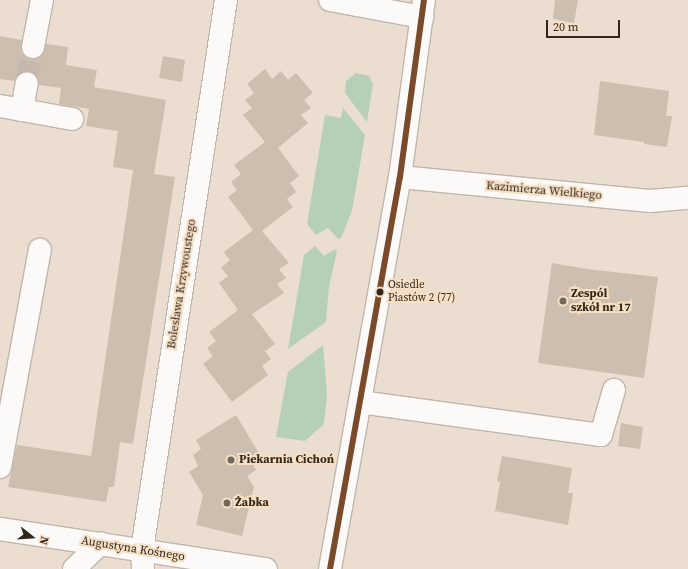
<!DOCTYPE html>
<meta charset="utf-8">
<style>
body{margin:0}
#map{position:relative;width:688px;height:569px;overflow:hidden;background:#ebded0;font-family:"Source Serif 4",serif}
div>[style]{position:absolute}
.green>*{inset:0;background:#b6d0b8}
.building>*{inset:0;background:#cdbfb0}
.minor-tunnel>*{height:22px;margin-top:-11px;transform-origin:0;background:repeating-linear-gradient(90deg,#c6b9ac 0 22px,transparent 0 33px)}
.roads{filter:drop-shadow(1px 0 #c0b5aa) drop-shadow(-1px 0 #c0b5aa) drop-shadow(0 1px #c0b5aa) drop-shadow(0 -1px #c0b5aa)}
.minor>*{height:22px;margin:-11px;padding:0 11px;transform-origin:11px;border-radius:11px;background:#fcfaf8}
.bus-1>*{height:6px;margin:-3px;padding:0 3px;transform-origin:3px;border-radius:3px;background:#7a4b2a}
.dots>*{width:11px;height:11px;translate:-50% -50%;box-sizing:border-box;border:2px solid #f7dfc4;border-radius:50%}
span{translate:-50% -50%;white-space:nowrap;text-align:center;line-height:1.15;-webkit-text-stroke:4px #f7dfc4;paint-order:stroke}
.bus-label{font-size:11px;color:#30271d}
.left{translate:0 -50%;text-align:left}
.street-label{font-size:12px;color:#30271d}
.poi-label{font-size:12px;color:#30271d;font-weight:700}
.north{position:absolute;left:12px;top:517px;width:40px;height:40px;-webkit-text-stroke:3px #f7dfc4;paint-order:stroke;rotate:107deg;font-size:11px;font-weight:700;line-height:16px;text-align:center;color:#30271d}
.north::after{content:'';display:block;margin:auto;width:14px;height:18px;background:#30271d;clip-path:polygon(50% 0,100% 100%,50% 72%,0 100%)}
.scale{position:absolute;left:546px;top:20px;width:74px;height:18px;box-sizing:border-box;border:2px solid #30271d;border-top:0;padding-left:5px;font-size:12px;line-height:14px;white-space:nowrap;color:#30271d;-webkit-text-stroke:3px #f7dfc4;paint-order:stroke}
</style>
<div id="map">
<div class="green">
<div style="clip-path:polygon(356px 73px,369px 76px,373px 84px,367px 122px,345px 93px,346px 81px)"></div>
<div style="clip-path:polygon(343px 108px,365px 135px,352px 211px,341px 238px,338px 239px,328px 228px,316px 235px,307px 224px,325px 115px,341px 118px)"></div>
<div style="clip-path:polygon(315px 246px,324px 256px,335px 249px,337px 252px,329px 286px,326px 322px,288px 349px,304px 255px)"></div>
<div style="clip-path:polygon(323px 345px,327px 394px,324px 424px,305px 441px,276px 437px,288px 372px)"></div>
</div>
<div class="building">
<div style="clip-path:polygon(555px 0,578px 0,574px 23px,553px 19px)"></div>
<div style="clip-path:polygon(0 36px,22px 40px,21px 51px,25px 57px,31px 59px,37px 59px,42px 55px,46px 44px,68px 47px,66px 65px,97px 70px,94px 87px,166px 100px,154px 174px,175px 177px,133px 444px,120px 442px,114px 487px,109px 487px,106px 502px,8px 487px,17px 445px,91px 456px,133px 170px,113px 167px,118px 131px,86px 126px,89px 109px,59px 104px,61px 88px,39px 85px,39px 79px,35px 74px,29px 71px,23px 71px,18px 75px,15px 81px,0 79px)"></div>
<div style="clip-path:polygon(163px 56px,185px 60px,182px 82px,159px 78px)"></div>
<div style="clip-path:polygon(265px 69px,272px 79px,281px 71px,288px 80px,296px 73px,313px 93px,304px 100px,311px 108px,301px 115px,308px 123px,278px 148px,299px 176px,290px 183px,296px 192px,287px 199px,293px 207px,262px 231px,289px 263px,279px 269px,286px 278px,277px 284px,284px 293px,252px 314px,275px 344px,265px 351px,271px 359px,262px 366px,268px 375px,232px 402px,203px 364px,213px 356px,207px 348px,216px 341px,209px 332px,238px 310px,219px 283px,228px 276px,221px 268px,230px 260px,224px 252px,253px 230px,228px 197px,237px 190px,231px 182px,241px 174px,234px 165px,265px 142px,243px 115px,252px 108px,245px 100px,254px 93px,247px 84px)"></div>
<div style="clip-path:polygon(600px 81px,669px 91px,666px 116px,672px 116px,667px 147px,644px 144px,644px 142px,594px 135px)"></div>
<div style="clip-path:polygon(552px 263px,587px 269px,658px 277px,644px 378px,538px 363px)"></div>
<div style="clip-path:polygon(236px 415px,260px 455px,251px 461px,256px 470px,247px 476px,254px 487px,242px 536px,196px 525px,203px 495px,189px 472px,198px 466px,193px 455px,201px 449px,196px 440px)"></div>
<div style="clip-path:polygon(621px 423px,643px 427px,640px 449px,618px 446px)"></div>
<div style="clip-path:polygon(502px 456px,572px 468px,568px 493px,573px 493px,568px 525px,495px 511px,500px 482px,497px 481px)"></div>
</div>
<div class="minor-tunnel">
<div style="left:27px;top:83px;width:36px;rotate:-81deg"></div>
</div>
<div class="roads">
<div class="minor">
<div style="left:330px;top:0;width:94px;rotate:10.5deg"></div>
<div style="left:33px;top:47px;width:48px;rotate:-79.2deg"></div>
<div style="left:0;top:106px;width:22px;rotate:10deg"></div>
<div style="left:22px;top:110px;width:27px;rotate:-80deg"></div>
<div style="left:22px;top:110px;width:51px;rotate:10.2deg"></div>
<div style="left:400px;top:177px;width:251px;rotate:5.5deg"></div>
<div style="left:650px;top:201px;width:38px;rotate:-5deg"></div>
<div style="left:360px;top:402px;width:243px;rotate:7.8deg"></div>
<div style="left:601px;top:435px;width:47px;rotate:-73.9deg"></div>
<div style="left:0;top:467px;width:221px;rotate:-79.6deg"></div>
<div style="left:0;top:529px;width:269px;rotate:8.6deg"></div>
<div style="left:74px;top:569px;width:37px;rotate:-44deg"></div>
<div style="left:143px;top:569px;width:19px;rotate:-93deg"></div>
<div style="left:142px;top:550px;width:556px;rotate:-81.32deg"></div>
<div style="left:330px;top:569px;width:398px;rotate:-79.9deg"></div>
<div style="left:400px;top:177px;width:179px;rotate:-82.3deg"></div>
</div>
</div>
<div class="bus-1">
<div style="left:330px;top:569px;width:398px;rotate:-79.9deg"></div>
<div style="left:400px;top:177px;width:179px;rotate:-82.3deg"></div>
</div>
<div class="dots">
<div style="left:380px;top:292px;background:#30271d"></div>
<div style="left:563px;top:301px;background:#71675c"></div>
<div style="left:231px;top:460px;background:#71675c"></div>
<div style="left:227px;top:503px;background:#71675c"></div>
</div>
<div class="bus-label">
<span class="left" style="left:388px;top:292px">Osiedle<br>Piastów 2 (77)</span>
</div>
<div class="street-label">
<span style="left:544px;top:191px;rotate:5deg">Kazimierza Wielkiego</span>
<span style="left:182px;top:284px;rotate:-81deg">Bolesława Krzywoustego</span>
<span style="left:133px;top:549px;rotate:9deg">Augustyna Kośnego</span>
</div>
<div class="poi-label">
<span class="left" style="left:571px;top:301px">Zespól<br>szkół nr 17</span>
<span class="left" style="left:239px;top:460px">Piekarnia Cichoń</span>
<span class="left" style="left:235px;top:503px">Żabka</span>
</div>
<div class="north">N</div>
<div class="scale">20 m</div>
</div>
